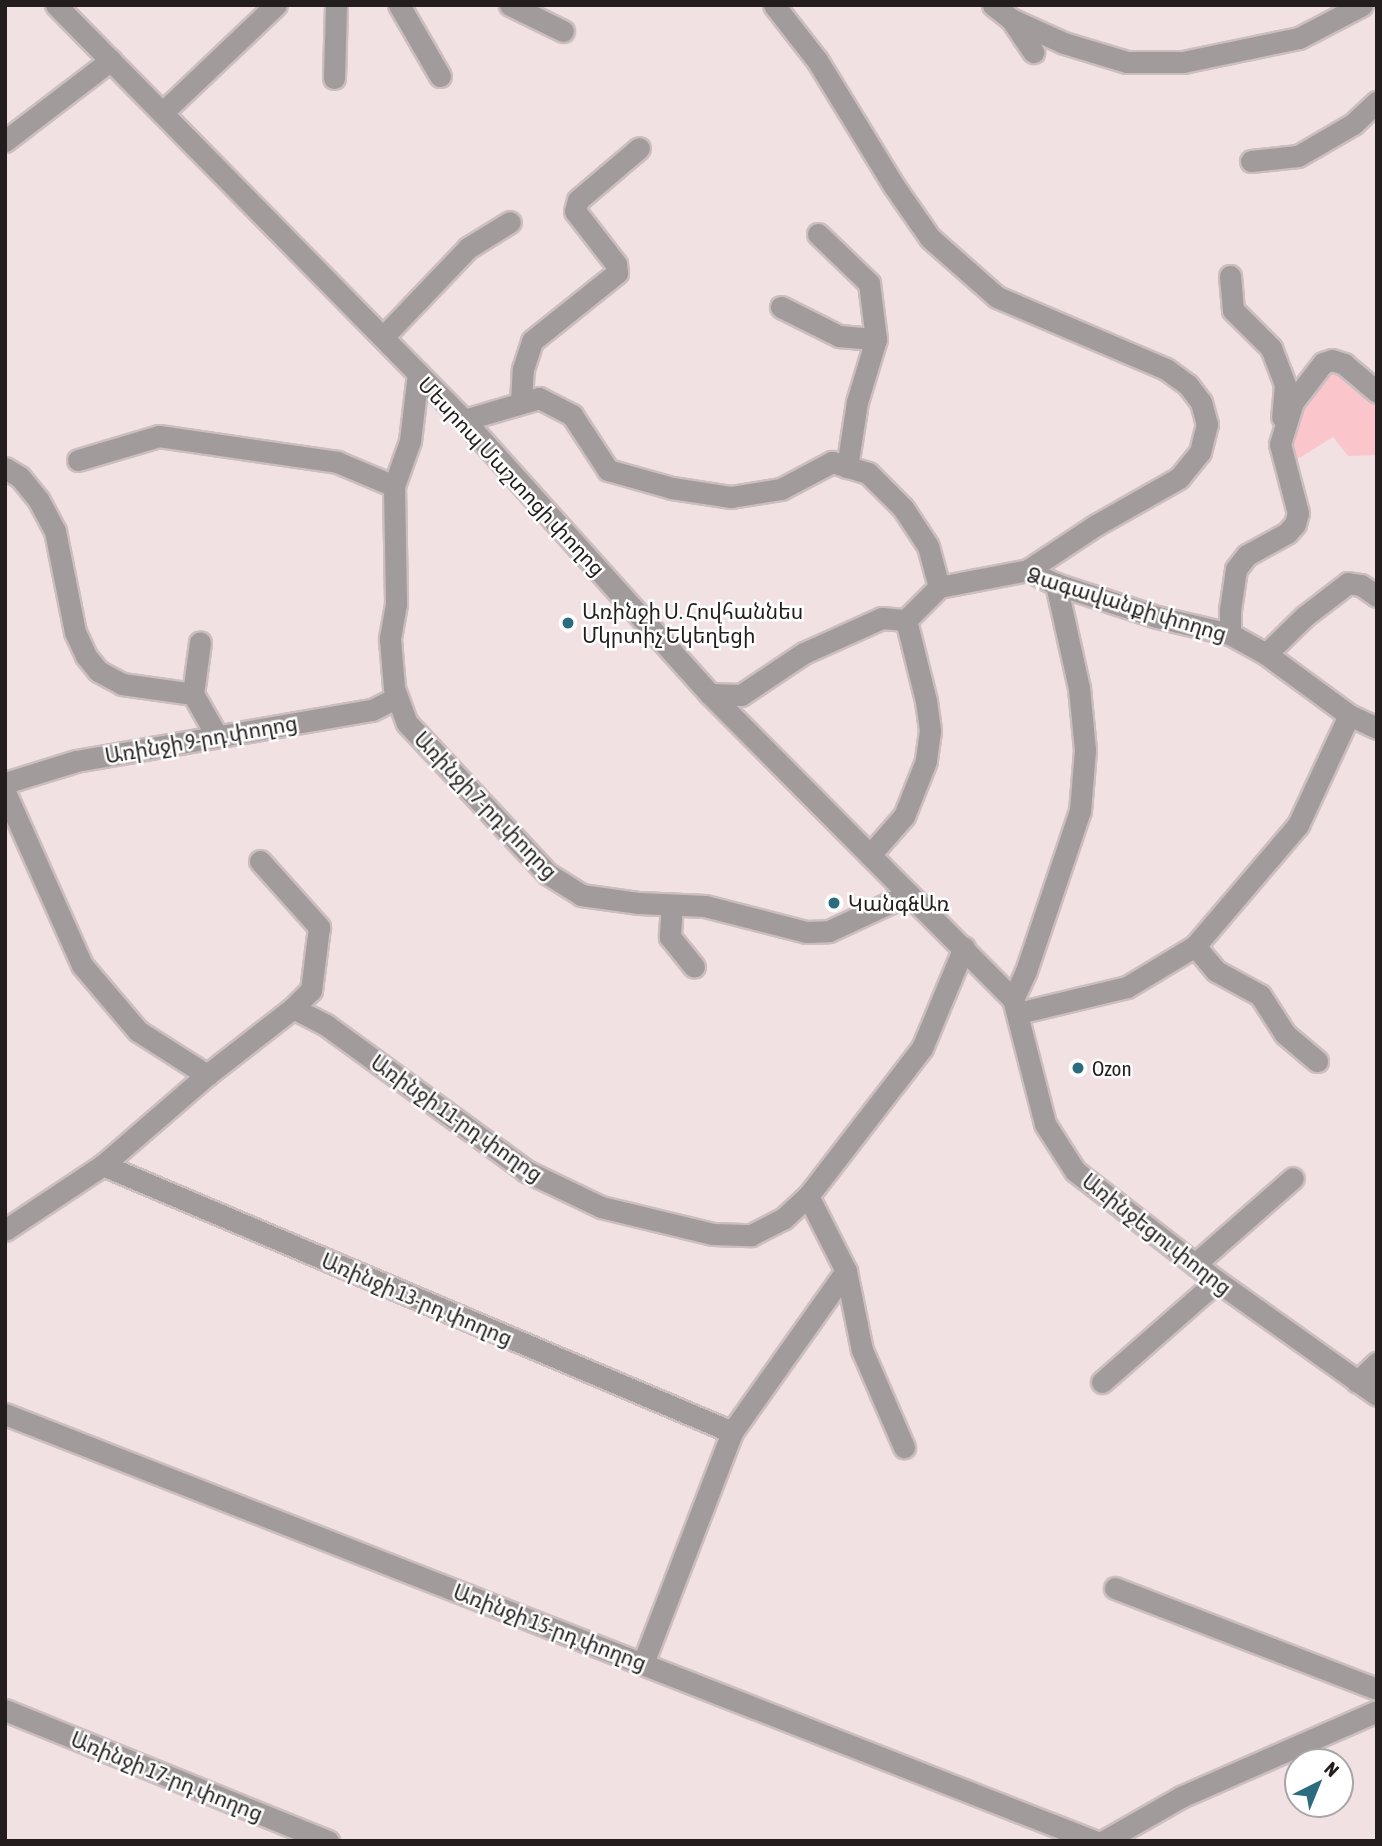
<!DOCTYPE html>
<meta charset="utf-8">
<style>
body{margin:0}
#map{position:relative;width:1382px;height:1846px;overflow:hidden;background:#f1e1e2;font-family:"Asap Condensed","Noto Sans Armenian",sans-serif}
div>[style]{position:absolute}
.green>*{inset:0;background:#fac6cc}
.roads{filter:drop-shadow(2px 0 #ccbebf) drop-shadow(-2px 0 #ccbebf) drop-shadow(0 2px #ccbebf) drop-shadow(0 -2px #ccbebf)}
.minor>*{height:21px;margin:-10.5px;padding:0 10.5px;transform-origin:10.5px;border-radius:10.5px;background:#a29b9b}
.dots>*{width:19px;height:19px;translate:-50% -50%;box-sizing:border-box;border:4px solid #fff;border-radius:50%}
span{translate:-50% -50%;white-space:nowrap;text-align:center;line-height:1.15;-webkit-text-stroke:5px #fff;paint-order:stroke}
.street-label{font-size:21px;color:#231d1d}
.poi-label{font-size:21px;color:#231d1d}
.left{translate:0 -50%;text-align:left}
.frame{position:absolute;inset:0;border:7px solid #231d1d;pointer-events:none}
.north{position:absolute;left:1284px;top:1748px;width:70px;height:70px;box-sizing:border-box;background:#fff;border:2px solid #a7a5a5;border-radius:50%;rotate:43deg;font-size:19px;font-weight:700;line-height:28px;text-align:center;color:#231d1d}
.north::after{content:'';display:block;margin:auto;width:24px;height:32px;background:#2b6c7f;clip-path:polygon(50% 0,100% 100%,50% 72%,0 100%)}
</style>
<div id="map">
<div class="green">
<div style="clip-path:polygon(1332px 364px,1377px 400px,1377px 455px,1348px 456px,1333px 437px,1296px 460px,1290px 426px,1297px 407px)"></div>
</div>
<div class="roads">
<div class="minor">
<div style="left:56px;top:5px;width:582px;rotate:45.49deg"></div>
<div style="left:464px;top:420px;width:368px;rotate:48.1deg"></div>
<div style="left:710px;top:694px;width:430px;rotate:45.2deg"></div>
<div style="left:1013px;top:999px;width:129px;rotate:75.6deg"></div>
<div style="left:1045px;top:1124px;width:56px;rotate:57.4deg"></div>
<div style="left:1075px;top:1171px;width:180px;rotate:37.8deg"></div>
<div style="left:1217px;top:1281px;width:196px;rotate:35.5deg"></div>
<div style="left:399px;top:5px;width:82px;rotate:60deg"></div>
<div style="left:510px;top:5px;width:59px;rotate:26.1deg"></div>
<div style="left:774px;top:5px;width:70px;rotate:52deg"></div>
<div style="left:817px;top:60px;width:148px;rotate:58.6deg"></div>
<div style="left:894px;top:186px;width:63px;rotate:55.3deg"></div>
<div style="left:930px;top:238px;width:89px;rotate:41.4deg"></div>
<div style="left:997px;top:297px;width:184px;rotate:23.1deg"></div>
<div style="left:1166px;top:369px;width:27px;rotate:36deg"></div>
<div style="left:1188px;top:385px;width:21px;rotate:53deg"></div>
<div style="left:1201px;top:402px;width:23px;rotate:75deg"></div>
<div style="left:1207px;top:424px;width:29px;rotate:104deg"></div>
<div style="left:1200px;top:452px;width:33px;rotate:129deg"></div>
<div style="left:1179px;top:478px;width:95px;rotate:150.5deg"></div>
<div style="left:1096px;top:525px;width:82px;rotate:146.5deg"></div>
<div style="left:993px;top:5px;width:23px;rotate:38deg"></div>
<div style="left:1011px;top:19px;width:40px;rotate:56deg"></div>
<div style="left:1011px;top:19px;width:58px;rotate:24.4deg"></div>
<div style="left:1064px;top:43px;width:66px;rotate:16.8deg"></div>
<div style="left:1127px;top:62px;width:56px"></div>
<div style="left:1183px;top:62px;width:118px;rotate:-11.7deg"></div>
<div style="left:1299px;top:38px;width:71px;rotate:-27.6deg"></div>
<div style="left:334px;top:78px;width:73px;rotate:-88.4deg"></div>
<div style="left:162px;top:113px;width:157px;rotate:-43.5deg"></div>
<div style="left:5px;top:141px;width:133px;rotate:-37.4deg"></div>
<div style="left:1251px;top:161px;width:47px;rotate:-6.1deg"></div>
<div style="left:1298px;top:156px;width:64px;rotate:-30.2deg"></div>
<div style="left:1353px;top:124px;width:33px;rotate:-43deg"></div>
<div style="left:818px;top:234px;width:71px;rotate:43.9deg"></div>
<div style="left:869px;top:283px;width:56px;rotate:82.9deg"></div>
<div style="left:876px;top:339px;width:66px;rotate:106.8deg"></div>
<div style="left:857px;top:402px;width:66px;rotate:98.7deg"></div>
<div style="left:1230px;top:276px;width:34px;rotate:85deg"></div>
<div style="left:1233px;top:310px;width:54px;rotate:45deg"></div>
<div style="left:1271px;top:348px;width:40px;rotate:69deg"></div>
<div style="left:1285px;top:385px;width:32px;rotate:95deg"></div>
<div style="left:781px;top:307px;width:65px;rotate:26.6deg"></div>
<div style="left:839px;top:336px;width:37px;rotate:5deg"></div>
<div style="left:383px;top:337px;width:123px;rotate:-46.3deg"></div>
<div style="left:468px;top:248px;width:49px;rotate:-31.8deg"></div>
<div style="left:418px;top:373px;width:68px;rotate:96.7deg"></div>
<div style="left:410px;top:441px;width:48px;rotate:109.6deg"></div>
<div style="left:394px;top:486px;width:118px;rotate:89deg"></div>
<div style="left:396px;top:604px;width:36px;rotate:100deg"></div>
<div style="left:390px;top:639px;width:49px;rotate:85.3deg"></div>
<div style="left:394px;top:688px;width:37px;rotate:70deg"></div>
<div style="left:407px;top:723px;width:207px;rotate:47deg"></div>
<div style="left:548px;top:874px;width:39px;rotate:32deg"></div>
<div style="left:581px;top:895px;width:59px;rotate:7.9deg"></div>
<div style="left:639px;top:903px;width:66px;rotate:2.6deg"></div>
<div style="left:705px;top:906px;width:104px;rotate:14.4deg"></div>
<div style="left:806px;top:932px;width:23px;rotate:-2deg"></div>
<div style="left:829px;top:931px;width:88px;rotate:-24.8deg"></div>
<div style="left:521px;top:403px;width:34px;rotate:-87deg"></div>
<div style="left:523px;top:369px;width:29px;rotate:-72deg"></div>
<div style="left:532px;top:341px;width:109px;rotate:-38.7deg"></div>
<div style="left:617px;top:273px;width:9px;rotate:-96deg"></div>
<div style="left:616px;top:264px;width:67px;rotate:-127.7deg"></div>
<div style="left:575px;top:211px;width:11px;rotate:-75deg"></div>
<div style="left:578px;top:200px;width:80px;rotate:-40.4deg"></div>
<div style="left:464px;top:420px;width:78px;rotate:-16.3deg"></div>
<div style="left:539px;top:398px;width:37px;rotate:27deg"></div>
<div style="left:572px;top:415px;width:66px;rotate:56.8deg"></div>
<div style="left:608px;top:470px;width:66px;rotate:15.7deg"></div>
<div style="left:672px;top:488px;width:60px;rotate:8.7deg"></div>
<div style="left:731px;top:497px;width:51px;rotate:-9.1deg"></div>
<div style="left:781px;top:489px;width:58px;rotate:-27.9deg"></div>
<div style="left:832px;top:462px;width:38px;rotate:17deg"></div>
<div style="left:868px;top:473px;width:49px;rotate:45deg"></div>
<div style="left:903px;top:508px;width:45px;rotate:56.7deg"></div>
<div style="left:928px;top:546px;width:42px;rotate:75deg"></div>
<div style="left:939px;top:587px;width:91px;rotate:-10.8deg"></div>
<div style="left:1028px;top:570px;width:31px;rotate:27deg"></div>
<div style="left:1056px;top:584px;width:106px;rotate:18.1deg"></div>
<div style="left:1157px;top:617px;width:75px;rotate:13.1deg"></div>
<div style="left:1230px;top:634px;width:41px;rotate:29.1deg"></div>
<div style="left:1266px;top:654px;width:103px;rotate:36.3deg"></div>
<div style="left:1349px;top:715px;width:31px;rotate:25deg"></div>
<div style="left:78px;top:460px;width:84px;rotate:-16.5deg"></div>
<div style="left:159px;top:436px;width:180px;rotate:8.3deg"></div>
<div style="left:337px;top:462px;width:62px;rotate:22.8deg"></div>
<div style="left:5px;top:468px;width:17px;rotate:31deg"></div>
<div style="left:20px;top:477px;width:28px;rotate:51deg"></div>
<div style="left:38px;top:499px;width:36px;rotate:62deg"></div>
<div style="left:55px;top:531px;width:103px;rotate:78.8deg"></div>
<div style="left:75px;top:632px;width:26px;rotate:65deg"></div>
<div style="left:86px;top:656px;width:19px;rotate:51deg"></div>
<div style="left:98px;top:671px;width:27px;rotate:28deg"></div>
<div style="left:122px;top:684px;width:72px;rotate:8deg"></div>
<div style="left:193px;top:694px;width:48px;rotate:60.3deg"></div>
<div style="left:906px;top:620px;width:47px;rotate:-45deg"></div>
<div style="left:1230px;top:634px;width:24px;rotate:-90deg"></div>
<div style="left:1230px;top:610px;width:41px;rotate:-81.7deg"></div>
<div style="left:1236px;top:569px;width:18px;rotate:-52deg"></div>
<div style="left:1247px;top:555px;width:46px;rotate:-28.8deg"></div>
<div style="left:1287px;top:533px;width:12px;rotate:-48deg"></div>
<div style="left:1295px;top:524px;width:11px;rotate:-75deg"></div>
<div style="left:1298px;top:513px;width:71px;rotate:-104.6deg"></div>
<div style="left:1280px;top:444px;width:44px;rotate:-72.8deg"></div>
<div style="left:1293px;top:402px;width:49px;rotate:-52.4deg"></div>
<div style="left:1323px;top:363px;width:9px;rotate:-18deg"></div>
<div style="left:1332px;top:360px;width:13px;rotate:18deg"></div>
<div style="left:1344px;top:364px;width:43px;rotate:40.3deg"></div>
<div style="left:1266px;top:654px;width:54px;rotate:-44.3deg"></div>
<div style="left:1305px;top:616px;width:54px;rotate:-37.5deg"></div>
<div style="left:1348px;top:583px;width:13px;rotate:9deg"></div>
<div style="left:1361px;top:585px;width:19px;rotate:35deg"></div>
<div style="left:193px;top:694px;width:52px;rotate:-82.3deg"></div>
<div style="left:710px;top:694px;width:31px;rotate:2deg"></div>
<div style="left:741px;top:695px;width:76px;rotate:-33.7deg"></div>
<div style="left:804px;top:653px;width:85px;rotate:-24.2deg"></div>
<div style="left:882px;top:618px;width:24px;rotate:5deg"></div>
<div style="left:906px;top:620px;width:83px;rotate:76.1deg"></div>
<div style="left:926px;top:701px;width:30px;rotate:82deg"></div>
<div style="left:930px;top:731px;width:30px;rotate:98deg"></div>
<div style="left:926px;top:761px;width:59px;rotate:111.8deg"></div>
<div style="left:904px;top:816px;width:52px;rotate:131.1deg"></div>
<div style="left:5px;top:783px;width:74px;rotate:-17.2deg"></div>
<div style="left:76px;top:761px;width:300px;rotate:-9.8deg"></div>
<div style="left:372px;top:710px;width:28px;rotate:-27deg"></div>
<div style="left:5px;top:792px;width:189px;rotate:66deg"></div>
<div style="left:82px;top:965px;width:87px;rotate:49.7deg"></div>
<div style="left:138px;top:1031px;width:82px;rotate:32.5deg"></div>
<div style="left:260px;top:861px;width:89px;rotate:48.2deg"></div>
<div style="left:319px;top:927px;width:64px;rotate:97.2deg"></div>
<div style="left:311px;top:990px;width:25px;rotate:135deg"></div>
<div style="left:672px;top:905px;width:32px;rotate:94deg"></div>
<div style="left:670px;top:937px;width:38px;rotate:51deg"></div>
<div style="left:1195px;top:946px;width:33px;rotate:50deg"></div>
<div style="left:1216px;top:971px;width:50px;rotate:28.6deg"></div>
<div style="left:1260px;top:995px;width:46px;rotate:57.3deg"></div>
<div style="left:1285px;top:1034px;width:42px;rotate:40.2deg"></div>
<div style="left:1013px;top:999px;width:31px;rotate:-65deg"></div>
<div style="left:1026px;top:971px;width:169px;rotate:-71.4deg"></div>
<div style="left:1080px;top:811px;width:61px;rotate:-85.3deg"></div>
<div style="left:1085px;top:750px;width:62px;rotate:-95.5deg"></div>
<div style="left:1079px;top:688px;width:107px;rotate:-102.5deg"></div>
<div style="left:1018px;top:1013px;width:112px;rotate:-13.4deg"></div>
<div style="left:1127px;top:987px;width:79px;rotate:-31.1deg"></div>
<div style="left:1195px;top:946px;width:159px;rotate:-49.6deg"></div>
<div style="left:1298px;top:825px;width:121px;rotate:-65.1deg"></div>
<div style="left:103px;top:1165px;width:683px;rotate:23deg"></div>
<div style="left:808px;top:1196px;width:84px;rotate:63.1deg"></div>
<div style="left:846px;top:1271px;width:81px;rotate:78.6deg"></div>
<div style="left:862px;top:1350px;width:106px;rotate:66.6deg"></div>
<div style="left:5px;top:1230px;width:118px;rotate:-33.6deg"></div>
<div style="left:103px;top:1165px;width:138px;rotate:-40.9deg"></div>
<div style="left:207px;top:1075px;width:109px;rotate:-37.9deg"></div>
<div style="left:293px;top:1008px;width:37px;rotate:27deg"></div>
<div style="left:326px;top:1025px;width:248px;rotate:36.1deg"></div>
<div style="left:526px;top:1171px;width:83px;rotate:25.6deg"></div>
<div style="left:601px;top:1207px;width:115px;rotate:13.6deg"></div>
<div style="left:713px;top:1234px;width:38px;rotate:2deg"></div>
<div style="left:751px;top:1235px;width:36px;rotate:-27deg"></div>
<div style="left:783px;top:1219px;width:34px;rotate:-43deg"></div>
<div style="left:808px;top:1196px;width:187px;rotate:-52.4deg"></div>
<div style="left:922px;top:1048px;width:109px;rotate:-67.4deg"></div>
<div style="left:1195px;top:1264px;width:130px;rotate:-41.3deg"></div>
<div style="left:1102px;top:1382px;width:153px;rotate:-41.3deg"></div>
<div style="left:1357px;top:1382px;width:28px;rotate:-44deg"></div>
<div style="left:5px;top:1414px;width:1170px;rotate:21.41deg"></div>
<div style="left:1115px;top:1588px;width:281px;rotate:21.1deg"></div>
<div style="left:643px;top:1663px;width:248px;rotate:-68.9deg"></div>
<div style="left:732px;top:1432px;width:197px;rotate:-54.7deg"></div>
<div style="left:5px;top:1710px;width:349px;rotate:22.1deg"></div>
<div style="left:1104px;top:1841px;width:89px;rotate:-29.7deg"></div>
<div style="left:1181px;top:1797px;width:214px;rotate:-23.7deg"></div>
</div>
</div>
<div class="dots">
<div style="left:568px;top:623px;background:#2b6c7f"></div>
<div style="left:834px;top:903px;background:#2b6c7f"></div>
<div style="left:1078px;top:1068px;background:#2b6c7f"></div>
</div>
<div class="street-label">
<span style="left:512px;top:476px;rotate:47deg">Մեսրոպ Մաշտոցի փողոց</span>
<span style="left:1127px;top:604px;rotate:17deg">Ձագավանքի փողոց</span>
<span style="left:201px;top:739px;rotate:-10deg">Առինջի 9-րդ փողոց</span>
<span style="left:486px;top:805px;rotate:46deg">Առինջի 7-րդ փողոց</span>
<span style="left:457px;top:1118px;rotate:35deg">Առինջի 11-րդ փողոց</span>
<span style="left:1157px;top:1234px;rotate:38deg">Առինջեցու փողոց</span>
<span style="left:417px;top:1299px;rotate:23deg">Առինջի 13-րդ փողոց</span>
<span style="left:550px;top:1627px;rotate:21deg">Առինջի 15-րդ փողոց</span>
<span style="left:167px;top:1776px;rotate:22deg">Առինջի 17-րդ փողոց</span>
</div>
<div class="poi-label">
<span class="left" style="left:582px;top:623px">Առինջի Ս. Հովհաննես<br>Մկրտիչ Եկեղեցի</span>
<span class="left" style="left:848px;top:903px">Կանգ&amp;Առ</span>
<span class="left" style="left:1092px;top:1068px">Ozon</span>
</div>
<div class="frame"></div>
<div class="north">N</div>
</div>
